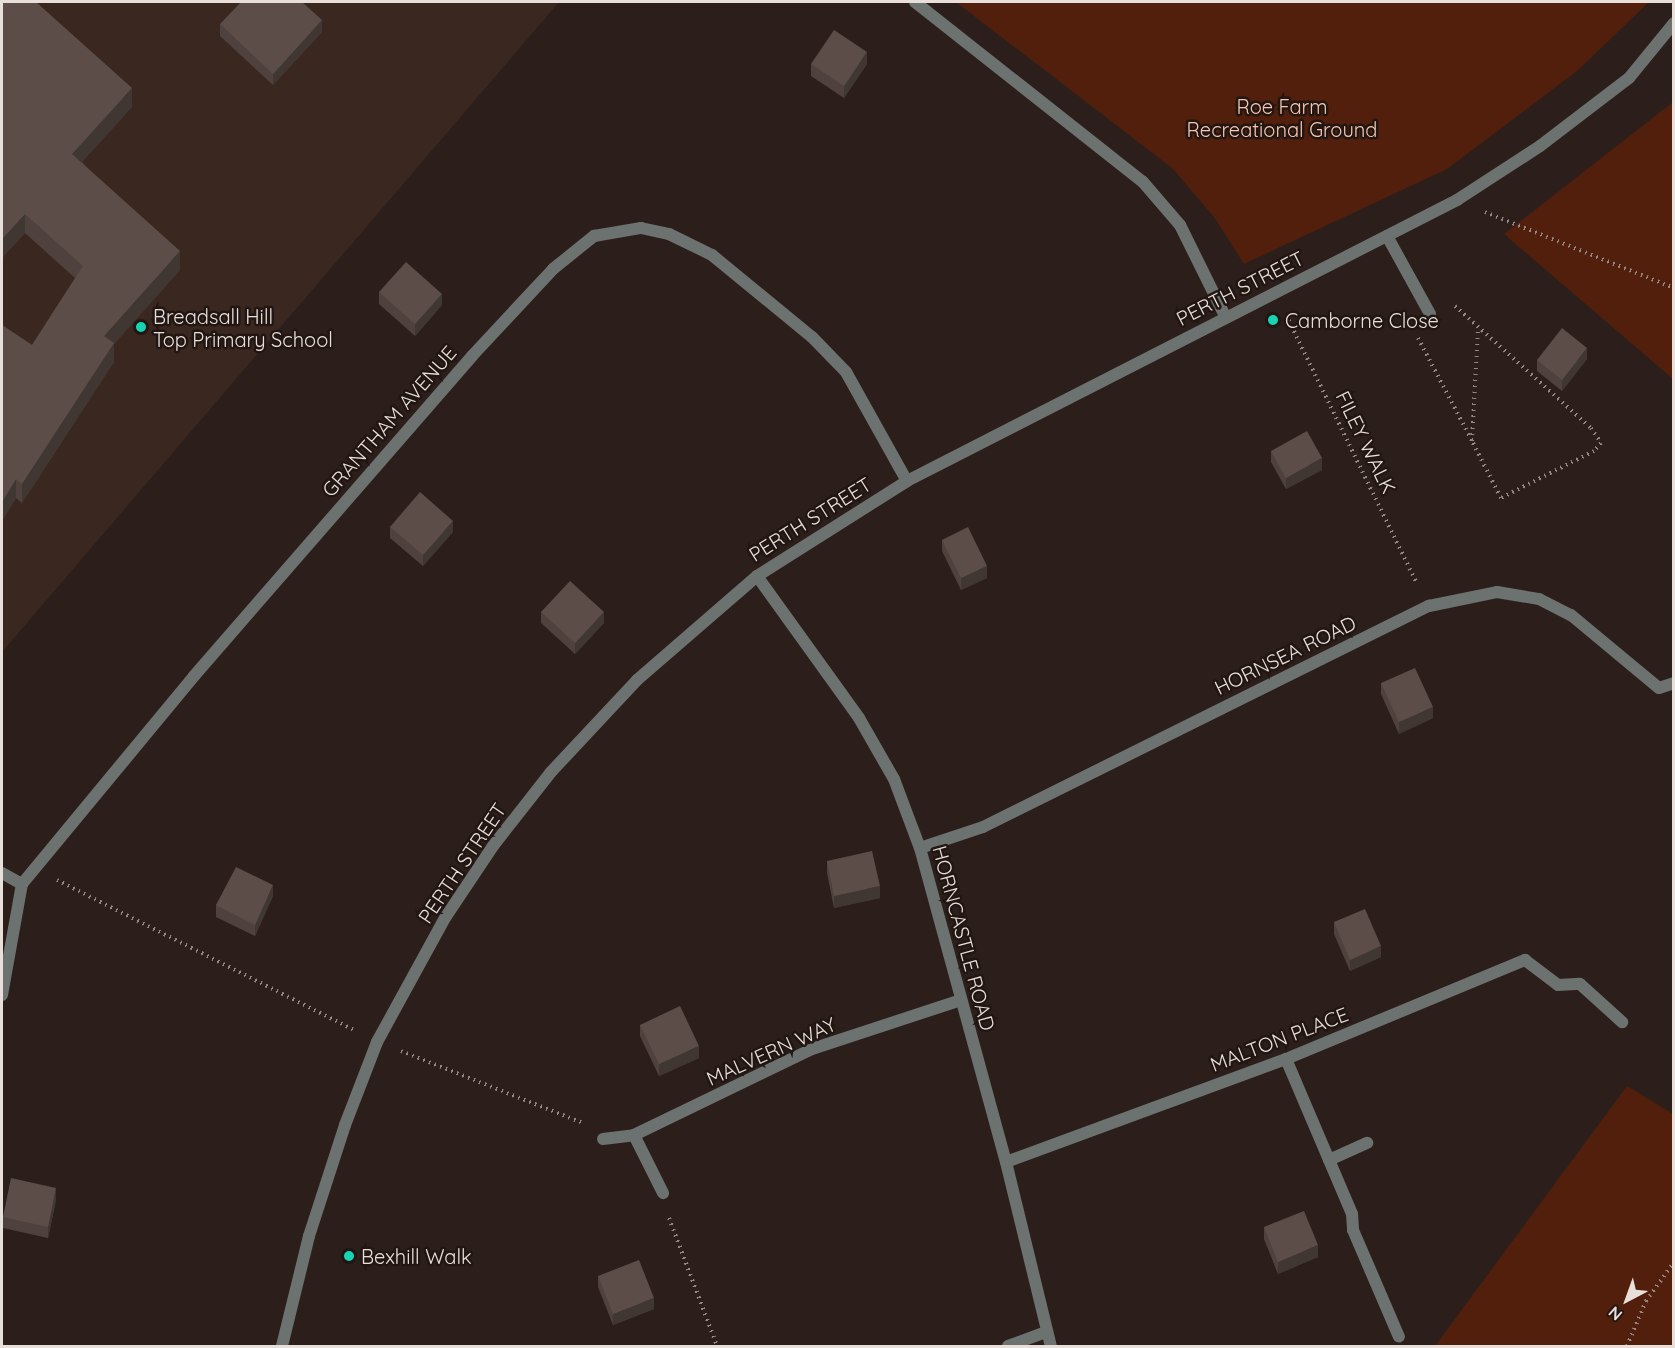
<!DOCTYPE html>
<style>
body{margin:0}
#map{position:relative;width:1675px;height:1348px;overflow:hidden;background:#2c1f1b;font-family:Quicksand,sans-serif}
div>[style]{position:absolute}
.built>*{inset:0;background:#3a2720}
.green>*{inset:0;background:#511f0b}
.path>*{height:4px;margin-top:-2px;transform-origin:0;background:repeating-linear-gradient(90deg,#938884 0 1.5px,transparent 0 6px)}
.service>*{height:12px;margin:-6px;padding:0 6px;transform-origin:6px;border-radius:6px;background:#6b7270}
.minor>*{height:12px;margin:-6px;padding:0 6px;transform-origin:6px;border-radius:6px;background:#6b7270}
.wall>*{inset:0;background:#4f423e}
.shaded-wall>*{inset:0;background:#403632}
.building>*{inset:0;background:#5c4d48}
.dots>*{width:16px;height:16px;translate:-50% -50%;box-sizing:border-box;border:3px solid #221612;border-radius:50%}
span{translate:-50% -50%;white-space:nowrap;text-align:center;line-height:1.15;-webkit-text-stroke:5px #221612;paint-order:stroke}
.park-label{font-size:20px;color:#f8c5b3}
.street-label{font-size:20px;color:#e8dfdb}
.poi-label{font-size:20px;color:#e8dfdb}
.left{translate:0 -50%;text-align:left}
.frame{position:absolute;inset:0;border:3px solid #e8dfdb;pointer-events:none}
.north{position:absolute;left:1597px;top:1270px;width:60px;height:60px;-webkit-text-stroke:4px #221612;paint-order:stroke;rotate:221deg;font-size:16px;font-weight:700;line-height:24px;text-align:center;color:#e8dfdb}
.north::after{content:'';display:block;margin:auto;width:21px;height:27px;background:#e8dfdb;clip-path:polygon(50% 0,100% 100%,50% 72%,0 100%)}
</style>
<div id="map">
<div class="built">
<div style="clip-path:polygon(2px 2px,559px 2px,2px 652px)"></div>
</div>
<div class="green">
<div style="clip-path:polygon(956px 2px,1649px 2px,1577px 71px,1447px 169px,1244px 264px,1214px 217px,1172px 168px)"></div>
<div style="clip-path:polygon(1673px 102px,1673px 379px,1504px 234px)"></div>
<div style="clip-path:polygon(1627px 1086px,1673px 1114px,1673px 1346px,1435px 1346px)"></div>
</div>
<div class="path">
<div style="left:1485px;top:212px;width:204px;rotate:21.9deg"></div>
<div style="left:1455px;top:306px;width:183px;rotate:41.9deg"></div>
<div style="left:1591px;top:428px;width:18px;rotate:56deg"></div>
<div style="left:1601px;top:443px;width:11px;rotate:131deg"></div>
<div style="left:1594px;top:451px;width:104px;rotate:153.2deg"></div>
<div style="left:1501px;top:498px;width:64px;rotate:-117deg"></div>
<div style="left:1472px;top:441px;width:111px;rotate:-86.9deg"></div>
<div style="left:1286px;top:315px;width:298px;rotate:64deg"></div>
<div style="left:1418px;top:338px;width:116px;rotate:62.3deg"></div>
<div style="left:57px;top:880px;width:335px;rotate:26.8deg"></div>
<div style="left:401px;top:1051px;width:196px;rotate:21.6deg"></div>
<div style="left:669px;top:1218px;width:137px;rotate:69.4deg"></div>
<div style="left:1627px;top:1346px;width:49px;rotate:-67.1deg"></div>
<div style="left:1646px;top:1301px;width:48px;rotate:-54.3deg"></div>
</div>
<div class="service">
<div style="left:1387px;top:236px;width:89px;rotate:61.1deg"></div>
<div style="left:1659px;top:688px;width:16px;rotate:-18deg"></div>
<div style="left:1558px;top:985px;width:22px;rotate:-3deg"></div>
<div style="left:1580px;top:984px;width:57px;rotate:42.1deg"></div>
<div style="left:1352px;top:1214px;width:16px;rotate:86deg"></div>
<div style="left:1353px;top:1230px;width:116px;rotate:66.7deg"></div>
</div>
<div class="minor">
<div style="left:915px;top:2px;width:290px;rotate:38.3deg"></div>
<div style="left:1143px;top:182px;width:57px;rotate:49.3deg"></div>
<div style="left:1180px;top:225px;width:102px;rotate:63.7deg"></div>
<div style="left:757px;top:576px;width:175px;rotate:54.3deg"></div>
<div style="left:859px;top:718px;width:70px;rotate:60.2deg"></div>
<div style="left:894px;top:779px;width:74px;rotate:69.4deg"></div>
<div style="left:920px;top:848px;width:326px;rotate:74.7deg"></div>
<div style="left:1006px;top:1162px;width:189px;rotate:76.3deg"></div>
<div style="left:920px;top:848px;width:66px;rotate:-18.4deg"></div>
<div style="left:983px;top:827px;width:498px;rotate:-26.4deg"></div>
<div style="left:1429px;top:606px;width:69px;rotate:-11.6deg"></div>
<div style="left:1497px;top:592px;width:43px;rotate:9.5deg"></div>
<div style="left:1539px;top:599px;width:36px;rotate:27deg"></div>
<div style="left:1571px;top:615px;width:114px;rotate:39.7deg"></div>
<div style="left:2px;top:873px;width:23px;rotate:29deg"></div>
<div style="left:2px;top:995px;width:113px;rotate:-79.8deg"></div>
<div style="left:22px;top:884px;width:270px;rotate:-50.4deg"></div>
<div style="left:194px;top:676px;width:424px;rotate:-49deg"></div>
<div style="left:472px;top:356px;width:119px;rotate:-47deg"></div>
<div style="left:553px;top:269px;width:53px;rotate:-38.8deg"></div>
<div style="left:594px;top:236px;width:48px;rotate:-9.7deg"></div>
<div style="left:641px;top:228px;width:29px;rotate:12deg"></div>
<div style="left:669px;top:234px;width:48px;rotate:26deg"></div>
<div style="left:712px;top:255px;width:129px;rotate:39.4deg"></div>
<div style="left:812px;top:337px;width:49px;rotate:45.8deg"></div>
<div style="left:846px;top:372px;width:125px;rotate:60.8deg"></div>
<div style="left:1286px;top:1059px;width:168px;rotate:66.9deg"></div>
<div style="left:634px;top:1135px;width:65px;rotate:63.4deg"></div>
<div style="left:603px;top:1139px;width:31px;rotate:-7deg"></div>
<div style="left:634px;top:1135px;width:198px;rotate:-25.8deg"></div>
<div style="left:812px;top:1049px;width:157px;rotate:-18.2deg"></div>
<div style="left:1329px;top:1160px;width:42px;rotate:-24.1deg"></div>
<div style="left:1006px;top:1162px;width:298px;rotate:-20.2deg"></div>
<div style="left:1286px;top:1059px;width:259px;rotate:-22.5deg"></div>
<div style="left:1525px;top:960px;width:41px;rotate:37.1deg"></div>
<div style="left:282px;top:1346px;width:113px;rotate:-76.2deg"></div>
<div style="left:309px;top:1236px;width:117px;rotate:-72deg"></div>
<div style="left:345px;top:1125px;width:89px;rotate:-68.9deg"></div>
<div style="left:377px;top:1042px;width:141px;rotate:-61.3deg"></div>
<div style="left:445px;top:918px;width:87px;rotate:-56.3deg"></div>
<div style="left:493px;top:846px;width:94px;rotate:-51.9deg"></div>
<div style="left:551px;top:772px;width:126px;rotate:-46.9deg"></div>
<div style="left:637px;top:680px;width:159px;rotate:-40.9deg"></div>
<div style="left:757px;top:576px;width:178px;rotate:-32.3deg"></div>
<div style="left:907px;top:481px;width:618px;rotate:-27.06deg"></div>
<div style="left:1457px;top:200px;width:99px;rotate:-33deg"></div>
<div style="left:1540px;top:146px;width:112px;rotate:-37.4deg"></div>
<div style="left:1629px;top:78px;width:71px;rotate:-50.7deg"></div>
<div style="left:1008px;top:1346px;width:40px;rotate:-20.2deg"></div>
</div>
<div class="wall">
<div style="clip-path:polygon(2px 2px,132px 107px,82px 162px,180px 270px,114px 344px,114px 362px,22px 503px,16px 498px,2px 521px,2px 325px,32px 345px,75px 278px,25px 233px,2px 258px)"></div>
<div style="clip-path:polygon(220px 24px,322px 32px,273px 85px,220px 36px)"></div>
<div style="clip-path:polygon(811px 64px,867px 64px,844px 98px,811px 76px)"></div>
<div style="clip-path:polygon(379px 292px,442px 305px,415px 336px,379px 304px)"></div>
<div style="clip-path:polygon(1587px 359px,1562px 391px,1537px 371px,1537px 360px)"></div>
<div style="clip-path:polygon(1271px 451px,1322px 470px,1286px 489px,1271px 462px)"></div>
<div style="clip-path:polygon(390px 527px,453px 532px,423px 566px,390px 538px)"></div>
<div style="clip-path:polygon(942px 540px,987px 578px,961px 590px,942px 551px)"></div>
<div style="clip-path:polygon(541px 612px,604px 623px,575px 654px,541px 623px)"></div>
<div style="clip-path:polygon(1381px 683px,1433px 718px,1399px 734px,1381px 694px)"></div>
<div style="clip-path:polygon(827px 861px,880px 898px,834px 908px,827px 873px)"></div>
<div style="clip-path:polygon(273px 896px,255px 936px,216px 917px,216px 905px)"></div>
<div style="clip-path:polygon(1334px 922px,1381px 957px,1350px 971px,1334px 934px)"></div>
<div style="clip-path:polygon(640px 1025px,699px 1058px,659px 1076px,640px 1036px)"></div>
<div style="clip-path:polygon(56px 1200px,48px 1238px,3px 1228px,3px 1217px)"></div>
<div style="clip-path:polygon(1264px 1227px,1318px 1257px,1278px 1274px,1264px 1239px)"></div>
<div style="clip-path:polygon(598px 1276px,654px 1309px,613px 1325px,598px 1287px)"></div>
</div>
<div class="shaded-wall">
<div style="clip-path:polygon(322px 20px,322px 32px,273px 85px,273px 74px)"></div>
<div style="clip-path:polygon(867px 52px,867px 64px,844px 98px,844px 86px)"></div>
<div style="clip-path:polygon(132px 88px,132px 107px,72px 173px,72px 154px)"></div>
<div style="clip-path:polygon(25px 214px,25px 233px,2px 258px,2px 239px)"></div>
<div style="clip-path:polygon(180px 251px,180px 270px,114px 344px,114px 362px,22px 503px,22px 484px,104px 336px)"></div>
<div style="clip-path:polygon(442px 294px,442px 305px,415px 336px,415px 324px)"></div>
<div style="clip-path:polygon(1587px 348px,1587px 359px,1562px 391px,1562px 380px)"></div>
<div style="clip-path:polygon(1322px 458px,1322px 470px,1286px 489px,1286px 478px)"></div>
<div style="clip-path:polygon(16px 479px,16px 498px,2px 521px,2px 502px)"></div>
<div style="clip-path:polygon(453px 521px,453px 532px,423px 566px,423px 555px)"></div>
<div style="clip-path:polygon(987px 566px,987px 578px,961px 590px,961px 578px)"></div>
<div style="clip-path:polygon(604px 612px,604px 623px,575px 654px,575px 643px)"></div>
<div style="clip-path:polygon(1433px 707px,1433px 718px,1399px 734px,1399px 722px)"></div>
<div style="clip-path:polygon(273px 885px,273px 896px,255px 936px,255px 925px)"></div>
<div style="clip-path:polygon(880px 886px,880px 898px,834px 908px,834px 896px)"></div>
<div style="clip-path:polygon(1381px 946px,1381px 957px,1350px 971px,1350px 960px)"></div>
<div style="clip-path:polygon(699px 1046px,699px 1058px,659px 1076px,659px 1064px)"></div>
<div style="clip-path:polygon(56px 1188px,56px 1200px,48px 1238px,48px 1227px)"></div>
<div style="clip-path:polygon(1318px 1245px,1318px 1257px,1278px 1274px,1278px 1262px)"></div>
<div style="clip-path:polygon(654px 1298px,654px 1309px,613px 1325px,613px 1314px)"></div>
</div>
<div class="building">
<div style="clip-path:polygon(2px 2px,36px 2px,132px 88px,72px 154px,180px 251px,104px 336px,114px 343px,22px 484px,16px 479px,2px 502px,2px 325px,32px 345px,83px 266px,25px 214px,2px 239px)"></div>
<div style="clip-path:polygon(241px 2px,302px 2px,322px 20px,273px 74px,220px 24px)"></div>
<div style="clip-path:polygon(834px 30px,867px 52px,844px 86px,811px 64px)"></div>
<div style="clip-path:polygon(406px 262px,442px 294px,415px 324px,379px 292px)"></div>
<div style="clip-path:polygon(1562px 328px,1587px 348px,1562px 380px,1537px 360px)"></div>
<div style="clip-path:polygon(1307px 431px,1322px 458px,1286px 478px,1271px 451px)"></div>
<div style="clip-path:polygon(420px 492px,453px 521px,423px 555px,390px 527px)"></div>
<div style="clip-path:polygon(968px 527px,987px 566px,961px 578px,942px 540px)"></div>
<div style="clip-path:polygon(570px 581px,604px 612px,575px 643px,541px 612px)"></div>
<div style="clip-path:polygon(1415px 668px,1433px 707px,1399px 722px,1381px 683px)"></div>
<div style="clip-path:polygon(872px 851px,880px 886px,834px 896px,827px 861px)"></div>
<div style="clip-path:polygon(236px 867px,273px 885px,255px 925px,216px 905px)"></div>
<div style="clip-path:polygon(1365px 909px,1381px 946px,1350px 960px,1334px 922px)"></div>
<div style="clip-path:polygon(680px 1006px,699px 1046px,659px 1064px,640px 1025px)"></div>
<div style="clip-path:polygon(11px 1178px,56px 1188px,48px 1227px,3px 1217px)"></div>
<div style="clip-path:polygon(1304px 1211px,1318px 1245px,1278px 1262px,1264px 1227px)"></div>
<div style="clip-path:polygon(639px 1260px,654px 1298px,613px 1314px,598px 1276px)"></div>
</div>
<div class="dots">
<div style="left:1273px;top:320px;background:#16d5b3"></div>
<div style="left:141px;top:327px;background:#16d5b3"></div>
<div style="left:349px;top:1256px;background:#16d5b3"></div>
</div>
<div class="park-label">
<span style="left:1282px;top:118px">Roe Farm<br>Recreational Ground</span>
</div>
<div class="street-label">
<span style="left:1240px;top:288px;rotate:-27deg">PERTH STREET</span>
<span style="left:389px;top:421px;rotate:-49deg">GRANTHAM AVENUE</span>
<span style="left:1366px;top:442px;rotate:64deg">FILEY WALK</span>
<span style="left:810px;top:519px;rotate:-32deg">PERTH STREET</span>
<span style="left:1285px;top:655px;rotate:-26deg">HORNSEA ROAD</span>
<span style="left:462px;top:863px;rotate:-56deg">PERTH STREET</span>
<span style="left:964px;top:938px;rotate:75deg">HORNCASTLE ROAD</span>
<span style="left:1279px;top:1039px;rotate:-21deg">MALTON PLACE</span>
<span style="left:771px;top:1051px;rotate:-24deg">MALVERN WAY</span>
</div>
<div class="poi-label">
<span class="left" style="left:153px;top:328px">Breadsall Hill<br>Top Primary School</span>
<span class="left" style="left:1285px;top:320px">Camborne Close</span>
<span class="left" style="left:361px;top:1256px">Bexhill Walk</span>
</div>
<div class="frame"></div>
<div class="north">N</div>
</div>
